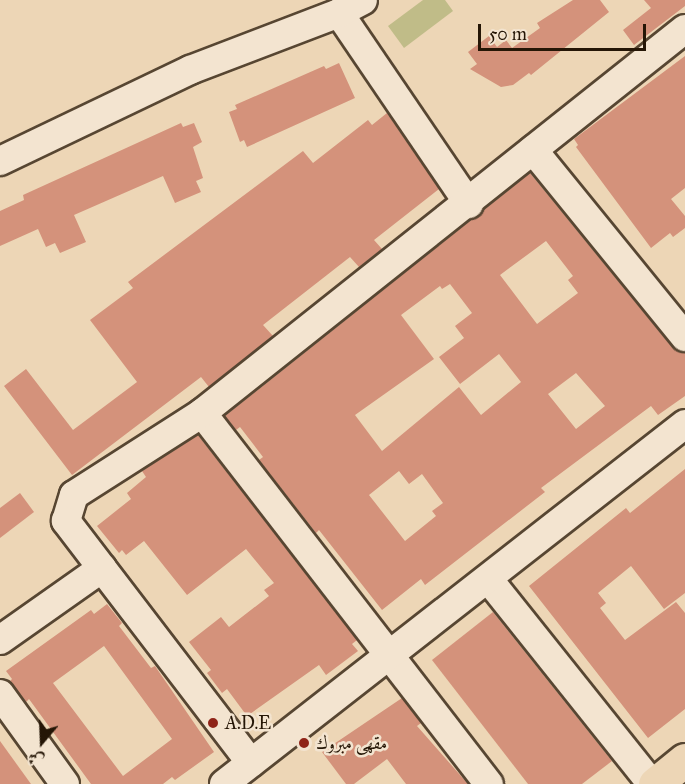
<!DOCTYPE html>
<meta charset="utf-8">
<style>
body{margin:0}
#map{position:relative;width:685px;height:784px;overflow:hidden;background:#edd6b6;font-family:"IM FELL Great Primer",Amiri,serif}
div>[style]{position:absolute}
.green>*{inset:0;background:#c0bc88}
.building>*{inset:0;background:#d4927b}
.roads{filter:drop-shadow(2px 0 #574632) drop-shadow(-2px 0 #574632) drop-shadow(0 2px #574632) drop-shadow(0 -2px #574632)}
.minor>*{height:28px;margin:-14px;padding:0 14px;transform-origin:14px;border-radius:14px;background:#f3e4d0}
.major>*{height:33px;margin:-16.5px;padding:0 16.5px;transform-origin:16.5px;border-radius:16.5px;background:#edd6b6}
.dots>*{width:16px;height:16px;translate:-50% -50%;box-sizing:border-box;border:3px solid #f3e4d0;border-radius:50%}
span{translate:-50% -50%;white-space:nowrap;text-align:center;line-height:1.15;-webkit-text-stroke:5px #f3e4d0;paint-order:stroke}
.poi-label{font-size:18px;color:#251606}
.left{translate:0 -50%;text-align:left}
.north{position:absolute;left:12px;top:712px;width:60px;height:60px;-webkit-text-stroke:4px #f3e4d0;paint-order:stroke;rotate:199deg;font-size:16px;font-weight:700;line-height:24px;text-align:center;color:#251606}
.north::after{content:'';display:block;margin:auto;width:21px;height:27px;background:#251606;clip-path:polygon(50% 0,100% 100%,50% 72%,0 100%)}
.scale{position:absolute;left:478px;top:24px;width:168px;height:27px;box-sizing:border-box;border:3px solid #251606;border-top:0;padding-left:8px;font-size:18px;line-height:21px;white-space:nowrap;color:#251606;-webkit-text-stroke:4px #f3e4d0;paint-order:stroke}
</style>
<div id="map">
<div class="green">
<div style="clip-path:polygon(423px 0,445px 0,453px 11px,404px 48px,388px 26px)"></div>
</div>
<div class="building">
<div style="clip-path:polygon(573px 0,600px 0,609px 12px,531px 75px,529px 73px,513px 85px,501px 87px,470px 69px,477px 64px,468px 52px,489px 36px,497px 47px,506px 40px,512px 48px,540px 28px,537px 23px)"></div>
<div style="clip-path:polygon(644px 0,685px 0,685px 6px,634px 45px,623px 30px,651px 8px)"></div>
<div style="clip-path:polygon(685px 56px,685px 188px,671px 199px,685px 216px,685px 228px,673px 237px,670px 233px,651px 248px,576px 147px,578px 145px,574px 139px)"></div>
<div style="clip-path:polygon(339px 63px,355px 98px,247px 147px,244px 140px,240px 142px,229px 112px,237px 109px,235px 105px,324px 66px,326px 69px)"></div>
<div style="clip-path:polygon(387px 113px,439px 189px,374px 240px,382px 249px,359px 267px,350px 257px,263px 325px,273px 336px,209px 387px,201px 377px,72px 475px,4px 386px,26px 369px,73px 430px,137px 382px,90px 320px,133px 288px,128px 282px,303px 151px,313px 163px,368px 120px,372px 125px)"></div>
<div style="clip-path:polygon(181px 123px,183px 127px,194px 123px,202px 142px,193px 147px,203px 178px,196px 181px,201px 192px,175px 203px,163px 176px,74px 215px,86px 242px,60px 253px,55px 243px,46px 247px,38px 229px,0 246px,0 211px,24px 200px,23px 195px)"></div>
<div style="clip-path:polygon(evenodd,530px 173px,672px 347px,685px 353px,685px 396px,658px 415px,651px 406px,541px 488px,545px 492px,425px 585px,421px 579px,382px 610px,319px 530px,316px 533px,259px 460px,263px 457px,240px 427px,236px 430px,225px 416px,530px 173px,546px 241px,573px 276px,568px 280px,578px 293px,537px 324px,500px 275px,546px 241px,530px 173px,450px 284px,472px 313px,455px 326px,464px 338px,439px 357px,460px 384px,499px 354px,521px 382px,481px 415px,459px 387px,382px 451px,355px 415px,434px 359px,401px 315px,440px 286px,442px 289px,450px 284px,530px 173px,576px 373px,605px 406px,576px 429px,548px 394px,576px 373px,530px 173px,399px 471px,409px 484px,422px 474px,443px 503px,432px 511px,436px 516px,405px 541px,369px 495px,399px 471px)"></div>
<div style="clip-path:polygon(198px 435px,357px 640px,352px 644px,358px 651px,326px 675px,319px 665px,247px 716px,227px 689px,222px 693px,207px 673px,211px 670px,189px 642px,221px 617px,229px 627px,269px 596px,264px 590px,274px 583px,246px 549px,187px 595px,144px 541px,126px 555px,122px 550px,119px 553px,97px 526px,131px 499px,127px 493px,146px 477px,142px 471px)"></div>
<div style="clip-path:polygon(685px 469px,685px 593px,664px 609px,631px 566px,598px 593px,606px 603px,600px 608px,625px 640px,676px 602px,685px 613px,685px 709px,648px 738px,529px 586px,626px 508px,630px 513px)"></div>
<div style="clip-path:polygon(20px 493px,34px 512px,0 538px,0 508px)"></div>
<div style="clip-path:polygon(evenodd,107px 604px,122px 623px,119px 626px,151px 668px,155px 666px,214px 752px,175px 780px,172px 777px,163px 784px,91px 784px,29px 699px,26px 702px,10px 681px,12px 679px,6px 671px,91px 610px,94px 614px,107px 604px,104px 646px,172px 739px,123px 776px,53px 683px,104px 646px)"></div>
<div style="clip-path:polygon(493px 612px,612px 761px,582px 784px,528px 784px,432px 660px)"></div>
<div style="clip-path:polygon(402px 698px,421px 723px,417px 726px,468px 784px,406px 784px,387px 759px,354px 784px,346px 784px,322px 752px)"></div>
<div style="clip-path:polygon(0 741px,31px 784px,0 784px)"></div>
</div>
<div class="roads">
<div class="minor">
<div style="left:339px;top:13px;width:231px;rotate:55.8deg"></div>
<div style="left:533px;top:150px;width:241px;rotate:50.9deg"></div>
<div style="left:0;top:161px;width:211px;rotate:-25.6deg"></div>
<div style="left:190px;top:70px;width:160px;rotate:-20.9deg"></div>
<div style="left:339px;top:13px;width:27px;rotate:-28deg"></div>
<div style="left:202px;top:413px;width:469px;rotate:52.3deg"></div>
<div style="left:489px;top:580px;width:261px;rotate:51.4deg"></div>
<div style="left:0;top:640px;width:125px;rotate:-35.2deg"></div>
<div style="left:0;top:694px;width:111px;rotate:54.2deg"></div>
<div style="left:251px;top:763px;width:305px;rotate:-127.4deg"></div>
<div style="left:66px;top:521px;width:27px;rotate:-73deg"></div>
<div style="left:74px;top:495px;width:152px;rotate:-32.6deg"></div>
<div style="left:202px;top:413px;width:617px;rotate:-38.49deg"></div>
<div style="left:224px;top:784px;width:585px;rotate:-37.99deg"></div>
</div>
<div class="major">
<div style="left:655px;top:784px;width:38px;rotate:-39deg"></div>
</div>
</div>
<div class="dots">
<div style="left:213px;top:723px;background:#8f2418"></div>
<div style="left:304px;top:743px;background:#8f2418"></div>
</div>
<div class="poi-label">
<span class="left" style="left:225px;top:723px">A.D.E</span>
<span class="left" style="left:316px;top:743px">مقهى مبروك</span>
</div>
<div class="north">ش</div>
<div class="scale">50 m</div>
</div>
